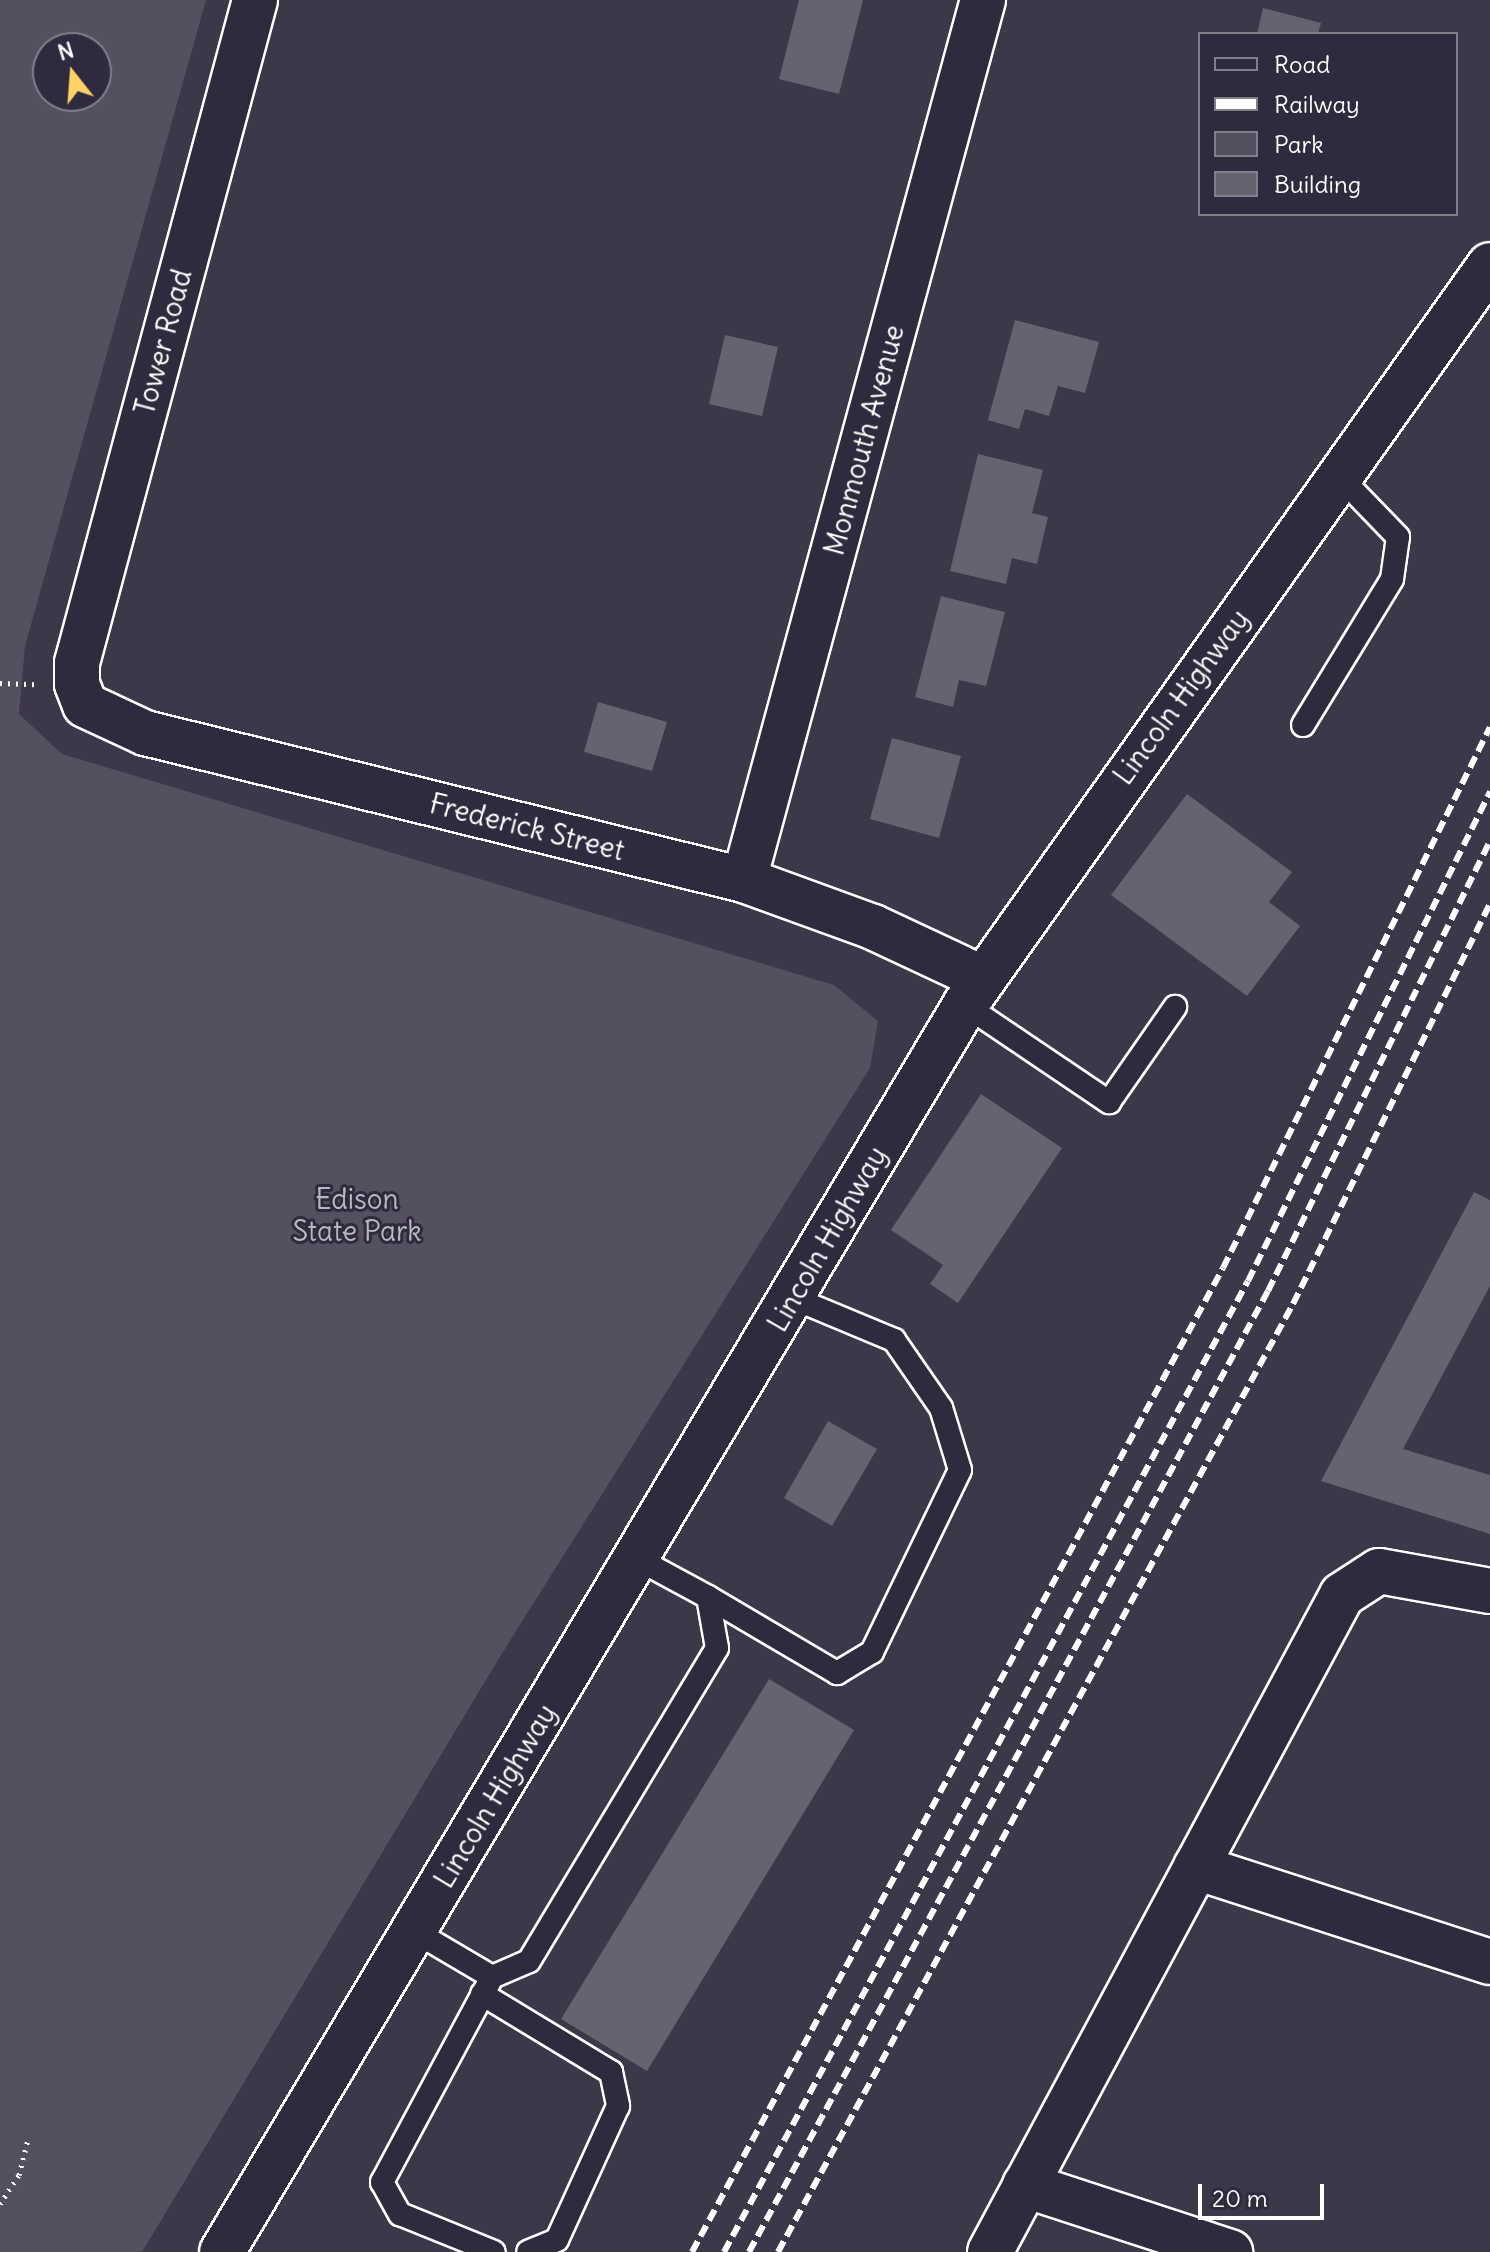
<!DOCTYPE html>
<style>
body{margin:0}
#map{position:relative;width:1490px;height:2252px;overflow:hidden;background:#3c3749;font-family:Delius,sans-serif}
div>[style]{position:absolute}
.green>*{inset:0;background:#555060}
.building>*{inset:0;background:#666270}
.path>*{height:5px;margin-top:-2.5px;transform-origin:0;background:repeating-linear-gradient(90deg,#fff 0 2px,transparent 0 8px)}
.roads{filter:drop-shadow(2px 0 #fff) drop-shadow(-2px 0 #fff) drop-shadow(0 2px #fff) drop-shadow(0 -2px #fff)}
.service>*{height:22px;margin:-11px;padding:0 11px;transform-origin:11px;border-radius:11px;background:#2f2a3d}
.minor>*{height:44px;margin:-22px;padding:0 22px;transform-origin:22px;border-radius:22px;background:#2f2a3d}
.secondary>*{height:44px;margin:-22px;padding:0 22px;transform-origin:22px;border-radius:22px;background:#2f2a3d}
.rail>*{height:6px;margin-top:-3px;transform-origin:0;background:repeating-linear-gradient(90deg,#fff 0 12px,transparent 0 18px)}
span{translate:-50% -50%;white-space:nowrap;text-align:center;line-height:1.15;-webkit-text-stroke:6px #2f2a3d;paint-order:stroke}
.street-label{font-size:28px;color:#fff}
.park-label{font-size:28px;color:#bbb9bf}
.legend{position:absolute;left:1198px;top:32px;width:260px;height:184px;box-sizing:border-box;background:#2f2a3d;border:2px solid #827f8b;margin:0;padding:10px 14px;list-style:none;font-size:24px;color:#fff}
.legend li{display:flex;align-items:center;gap:16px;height:40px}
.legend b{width:40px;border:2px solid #827f8b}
.north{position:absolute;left:32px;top:32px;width:80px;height:80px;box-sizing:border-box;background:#2f2a3d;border:2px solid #827f8b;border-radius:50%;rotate:343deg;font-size:22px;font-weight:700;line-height:32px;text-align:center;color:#fff}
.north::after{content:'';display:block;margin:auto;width:28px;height:36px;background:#ffd166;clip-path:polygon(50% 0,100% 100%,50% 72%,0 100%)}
.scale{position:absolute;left:1198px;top:2184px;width:126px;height:36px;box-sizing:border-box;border:4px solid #fff;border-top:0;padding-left:10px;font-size:24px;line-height:28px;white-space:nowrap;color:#fff;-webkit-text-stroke:6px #2f2a3d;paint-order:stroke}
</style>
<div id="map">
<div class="green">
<div style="clip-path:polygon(evenodd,0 0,206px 0,25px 646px,19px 714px,62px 754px,834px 985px,878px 1021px,870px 1068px,501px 1655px,142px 2252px,0 2252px,0 0,48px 48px,96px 48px,96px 96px,48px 96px,48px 48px)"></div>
</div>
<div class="building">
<div style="clip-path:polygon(799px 0,863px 0,839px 94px,779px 79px)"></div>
<div style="clip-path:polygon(1263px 8px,1321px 23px,1318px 34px,1257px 34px)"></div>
<div style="clip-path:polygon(1015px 320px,1099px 342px,1085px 393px,1058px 386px,1049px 416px,1025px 409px,1019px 429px,988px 420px)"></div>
<div style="clip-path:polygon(725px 335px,778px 347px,762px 416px,709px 404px)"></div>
<div style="clip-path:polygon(978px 454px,1043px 470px,1032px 513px,1048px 517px,1037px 564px,1012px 558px,1006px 584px,950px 571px)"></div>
<div style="clip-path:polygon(941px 596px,1005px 612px,986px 686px,959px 680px,953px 707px,915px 697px)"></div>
<div style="clip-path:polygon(598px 702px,667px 722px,652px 771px,584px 752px)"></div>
<div style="clip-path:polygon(892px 738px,961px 756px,939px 838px,870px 819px)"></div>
<div style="clip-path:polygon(1187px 794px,1292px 872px,1269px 902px,1300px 926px,1247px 996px,1111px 895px)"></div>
<div style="clip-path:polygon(981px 1094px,1062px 1148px,958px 1303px,930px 1284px,943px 1265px,891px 1230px)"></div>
<div style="clip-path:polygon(1474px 1192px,1490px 1200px,1490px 1286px,1403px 1449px,1490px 1475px,1490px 1534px,1321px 1481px)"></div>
<div style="clip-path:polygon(828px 1421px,877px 1449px,832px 1526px,784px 1498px)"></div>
<div style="clip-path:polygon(769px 1679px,854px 1730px,647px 2071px,561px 2019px)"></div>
</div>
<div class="path">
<div style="left:0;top:683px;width:35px;rotate:2deg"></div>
<div style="left:0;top:2204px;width:35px;rotate:-57deg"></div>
<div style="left:19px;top:2175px;width:36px;rotate:-76deg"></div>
</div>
<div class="roads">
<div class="service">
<div style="left:1303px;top:725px;width:171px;rotate:-58.6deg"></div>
<div style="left:1392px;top:579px;width:42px;rotate:-81.9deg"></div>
<div style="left:1398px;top:537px;width:83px;rotate:-134deg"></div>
<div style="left:965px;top:1005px;width:174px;rotate:34deg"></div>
<div style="left:1109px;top:1102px;width:116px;rotate:-55.2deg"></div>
<div style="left:708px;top:1597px;width:150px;rotate:30.5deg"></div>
<div style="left:837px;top:1673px;width:41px;rotate:-31deg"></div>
<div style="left:872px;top:1652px;width:202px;rotate:-64.2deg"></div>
<div style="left:960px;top:1470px;width:65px;rotate:-107deg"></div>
<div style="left:941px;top:1408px;width:83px;rotate:-124.7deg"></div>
<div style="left:894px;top:1340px;width:109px;rotate:-157.4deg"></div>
<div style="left:414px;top:1931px;width:91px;rotate:30.5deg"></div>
<div style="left:492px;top:1977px;width:40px;rotate:-23.4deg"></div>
<div style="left:529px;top:1961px;width:365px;rotate:-59deg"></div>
<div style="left:717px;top:1648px;width:52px;rotate:-100deg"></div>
<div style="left:708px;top:1597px;width:82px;rotate:-151.6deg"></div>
<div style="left:492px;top:1977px;width:233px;rotate:118.2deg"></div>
<div style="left:382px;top:2182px;width:37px;rotate:61deg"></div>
<div style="left:400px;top:2214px;width:101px;rotate:22deg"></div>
<div style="left:482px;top:1994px;width:151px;rotate:31.2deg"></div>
<div style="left:611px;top:2072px;width:35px;rotate:78deg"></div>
<div style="left:618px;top:2106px;width:147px;rotate:114.5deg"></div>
<div style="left:557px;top:2240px;width:31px;rotate:158deg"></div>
</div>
<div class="minor">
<div style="left:255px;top:0;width:686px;rotate:105.03deg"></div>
<div style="left:77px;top:663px;width:21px;rotate:90deg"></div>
<div style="left:77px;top:684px;width:22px;rotate:69deg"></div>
<div style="left:85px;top:705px;width:66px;rotate:25deg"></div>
<div style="left:145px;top:733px;width:617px;rotate:13.79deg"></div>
<div style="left:744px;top:880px;width:137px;rotate:20deg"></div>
<div style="left:873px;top:927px;width:120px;rotate:25.1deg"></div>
<div style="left:744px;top:880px;width:912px;rotate:-74.81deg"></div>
<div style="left:1196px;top:1867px;width:309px;rotate:17.9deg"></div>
<div style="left:1025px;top:2185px;width:216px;rotate:18.1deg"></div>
<div style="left:990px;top:2252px;width:745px;rotate:-61.82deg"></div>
<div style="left:1342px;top:1595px;width:44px;rotate:-33deg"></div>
<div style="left:1379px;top:1571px;width:113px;rotate:10.2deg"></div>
</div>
<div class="secondary">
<div style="left:222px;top:2252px;width:1452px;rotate:-59.21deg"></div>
<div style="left:965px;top:1005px;width:907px;rotate:-54.65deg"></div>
</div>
</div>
<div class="rail">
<div style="left:692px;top:2252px;width:1118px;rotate:-61.65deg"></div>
<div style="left:1223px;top:1268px;width:603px;rotate:-63.73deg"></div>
<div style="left:724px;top:2252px;width:1103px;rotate:-61.65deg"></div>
<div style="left:1248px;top:1281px;width:546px;rotate:-63.67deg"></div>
<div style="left:749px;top:2252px;width:1092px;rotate:-61.63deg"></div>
<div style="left:1268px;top:1291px;width:502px;rotate:-63.74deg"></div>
<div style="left:778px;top:2252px;width:1079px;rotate:-61.49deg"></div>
<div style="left:1293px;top:1304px;width:446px;rotate:-63.8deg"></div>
</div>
<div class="street-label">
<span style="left:163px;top:342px;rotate:-75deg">Tower Road</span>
<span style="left:864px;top:440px;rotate:-75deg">Monmouth Avenue</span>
<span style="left:1181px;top:697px;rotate:-54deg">Lincoln Highway</span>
<span style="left:527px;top:827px;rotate:14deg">Frederick Street</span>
<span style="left:827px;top:1239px;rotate:-60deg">Lincoln Highway</span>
<span style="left:495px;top:1796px;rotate:-59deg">Lincoln Highway</span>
</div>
<div class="park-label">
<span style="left:357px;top:1215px">Edison<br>State Park</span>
</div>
<ul class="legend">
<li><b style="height:10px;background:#2f2a3d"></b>Road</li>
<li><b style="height:10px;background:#fff"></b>Railway</li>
<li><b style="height:22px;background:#555060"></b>Park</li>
<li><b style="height:22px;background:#666270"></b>Building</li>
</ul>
<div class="north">N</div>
<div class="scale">20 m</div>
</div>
